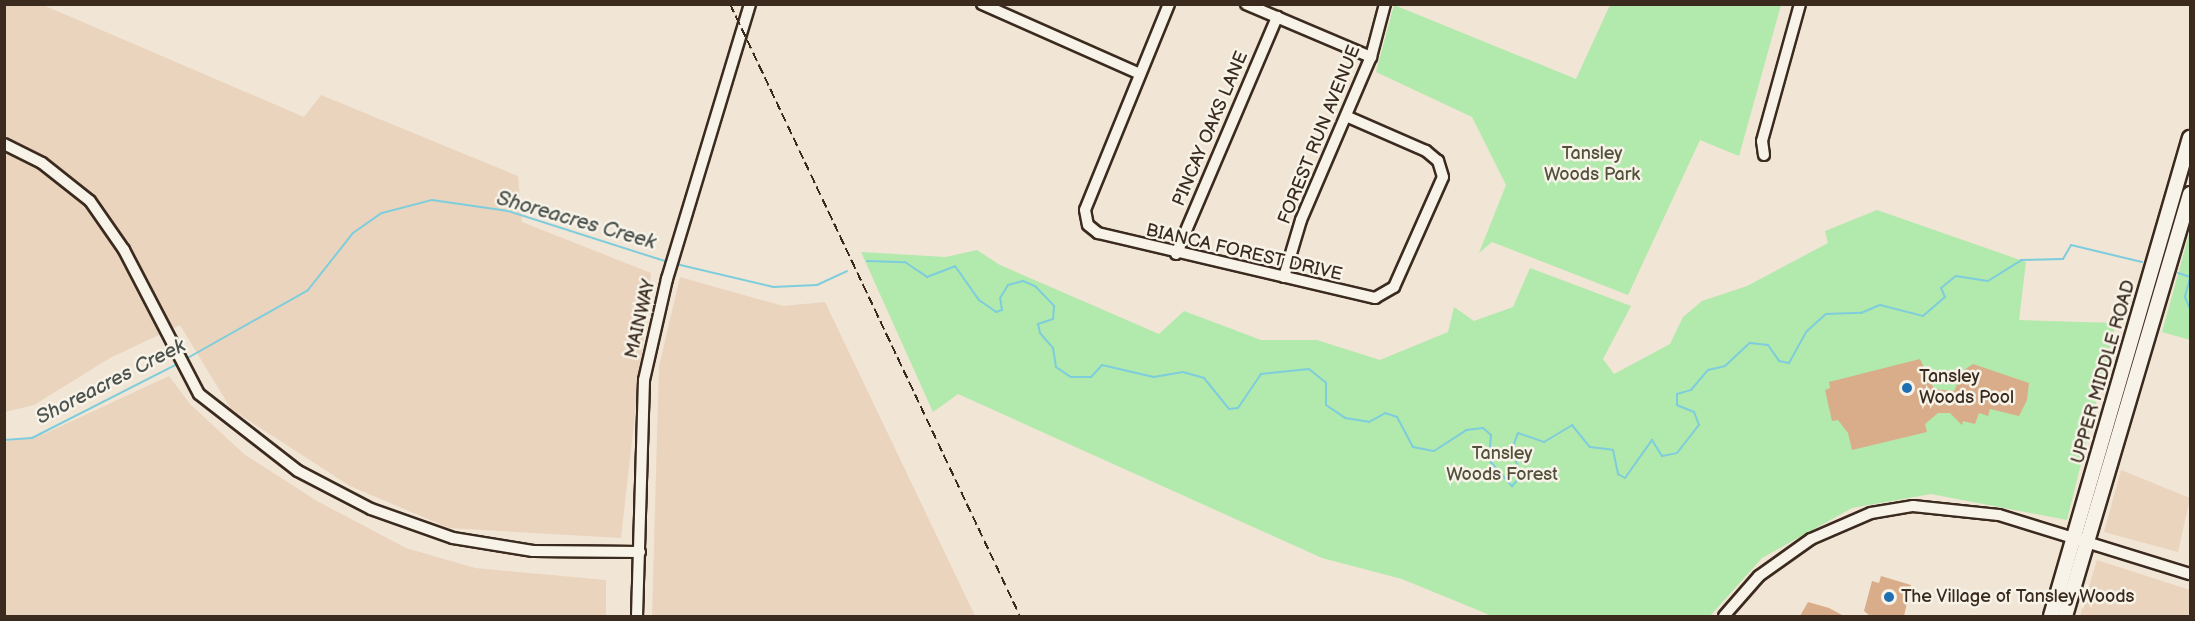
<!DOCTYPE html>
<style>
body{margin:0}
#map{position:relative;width:2195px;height:621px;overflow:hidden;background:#f1e5d5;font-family:"Balsamiq Sans",sans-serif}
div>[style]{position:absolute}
.built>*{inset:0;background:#ead4be}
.green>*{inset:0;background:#b2e9ad}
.stream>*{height:2px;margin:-1px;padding:0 1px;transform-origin:1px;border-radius:1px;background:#7ecddc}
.building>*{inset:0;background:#d9ad8a}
.roads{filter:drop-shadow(2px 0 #3b2a1e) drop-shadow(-2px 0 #3b2a1e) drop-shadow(0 2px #3b2a1e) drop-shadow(0 -2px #3b2a1e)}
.minor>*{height:10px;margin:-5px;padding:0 5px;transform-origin:5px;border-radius:5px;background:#f7f3e8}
.major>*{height:14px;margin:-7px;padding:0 7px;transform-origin:7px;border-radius:7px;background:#f7f3e8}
.rail>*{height:2px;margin-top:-1px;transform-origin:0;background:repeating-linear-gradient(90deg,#3b2a1e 0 9px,transparent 0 13.5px)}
.dots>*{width:16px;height:16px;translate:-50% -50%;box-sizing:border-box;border:3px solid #f7f3e8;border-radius:50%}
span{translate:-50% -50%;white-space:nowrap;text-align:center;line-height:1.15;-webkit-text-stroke:5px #f7f3e8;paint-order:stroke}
.street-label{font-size:18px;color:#3b2a1e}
.park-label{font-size:18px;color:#53503b}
.poi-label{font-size:18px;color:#3b2a1e}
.left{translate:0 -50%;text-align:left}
.water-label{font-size:20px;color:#4c534e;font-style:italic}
.frame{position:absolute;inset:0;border:6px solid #3b2a1e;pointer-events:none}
</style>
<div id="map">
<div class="built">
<div style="clip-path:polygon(4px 5px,43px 5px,304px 117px,321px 95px,518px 176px,522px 222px,651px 273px,621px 538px,449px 528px,350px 486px,231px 409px,180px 325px,110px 358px,34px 405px,5px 412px)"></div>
<div style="clip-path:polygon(680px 277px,783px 306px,825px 302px,975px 616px,652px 616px,659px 366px)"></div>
<div style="clip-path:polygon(169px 376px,190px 404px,244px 454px,317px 501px,406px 548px,475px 568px,606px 580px,606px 616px,5px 616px,5px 442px,44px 434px)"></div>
<div style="clip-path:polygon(2121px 470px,2190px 498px,2178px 552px,2104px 532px)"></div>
<div style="clip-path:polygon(2097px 560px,2190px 590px,2190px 616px,2080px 616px)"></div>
</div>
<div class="green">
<div style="clip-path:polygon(1394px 5px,1576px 79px,1610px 5px,1781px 5px,1739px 156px,1700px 140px,1628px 295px,1492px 242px,1479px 253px,1506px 185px,1472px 117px,1376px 72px)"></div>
<div style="clip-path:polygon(1877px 210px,2026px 262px,2019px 320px,2116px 323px,2067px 520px,1931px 494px,1852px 508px,1762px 558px,1710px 616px,1492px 616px,1402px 579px,1322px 558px,958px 394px,933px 412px,861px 252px,946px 257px,977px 250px,1000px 265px,1159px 334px,1184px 311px,1261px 340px,1317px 340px,1380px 360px,1448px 332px,1454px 307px,1474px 321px,1513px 307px,1530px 268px,1631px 306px,1603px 359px,1614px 374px,1670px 344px,1683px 317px,1702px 301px,1747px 286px,1828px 243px,1825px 231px)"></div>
<div style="clip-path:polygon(2190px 231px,2190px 340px,2162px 332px)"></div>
</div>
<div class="stream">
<div style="left:867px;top:261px;width:38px;rotate:2deg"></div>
<div style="left:905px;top:262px;width:27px;rotate:34deg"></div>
<div style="left:927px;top:277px;width:30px;rotate:-21deg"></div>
<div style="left:955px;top:266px;width:42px;rotate:54.8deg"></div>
<div style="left:979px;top:300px;width:21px;rotate:35deg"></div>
<div style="left:996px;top:312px;width:6px;rotate:-18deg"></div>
<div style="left:1002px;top:310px;width:12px;rotate:-99deg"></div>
<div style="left:1000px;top:298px;width:15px;rotate:-58deg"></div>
<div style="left:1008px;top:285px;width:16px;rotate:-15deg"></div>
<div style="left:1023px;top:281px;width:13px;rotate:23deg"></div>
<div style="left:1035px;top:286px;width:28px;rotate:46deg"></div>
<div style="left:1054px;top:306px;width:13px;rotate:94deg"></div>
<div style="left:1053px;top:319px;width:16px;rotate:162deg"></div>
<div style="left:1038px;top:324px;width:9px;rotate:77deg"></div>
<div style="left:1040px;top:333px;width:20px;rotate:49deg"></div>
<div style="left:1053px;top:348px;width:19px;rotate:81deg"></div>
<div style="left:1056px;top:367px;width:18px;rotate:34deg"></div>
<div style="left:1071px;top:377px;width:20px"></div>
<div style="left:1091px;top:377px;width:16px;rotate:-47deg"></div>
<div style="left:1102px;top:365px;width:53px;rotate:13deg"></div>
<div style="left:1154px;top:377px;width:29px;rotate:-10deg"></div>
<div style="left:1183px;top:372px;width:22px;rotate:16deg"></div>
<div style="left:1204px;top:378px;width:40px;rotate:51deg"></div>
<div style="left:1229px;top:409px;width:9px;rotate:-6deg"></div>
<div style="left:1238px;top:408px;width:41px;rotate:-55.9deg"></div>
<div style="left:1261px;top:374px;width:48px;rotate:-5.9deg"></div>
<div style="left:1309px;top:369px;width:22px;rotate:39deg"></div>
<div style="left:1326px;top:383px;width:22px;rotate:90deg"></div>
<div style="left:1326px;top:405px;width:23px;rotate:34deg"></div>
<div style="left:1345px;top:418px;width:24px;rotate:9deg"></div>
<div style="left:1369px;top:422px;width:18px;rotate:-29deg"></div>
<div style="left:1385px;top:413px;width:13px;rotate:18deg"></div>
<div style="left:1397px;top:417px;width:34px;rotate:62deg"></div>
<div style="left:1413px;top:447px;width:21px;rotate:11deg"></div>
<div style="left:1434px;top:451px;width:38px;rotate:-33deg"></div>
<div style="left:1466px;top:430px;width:17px;rotate:-7deg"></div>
<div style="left:1483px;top:428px;width:11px;rotate:41deg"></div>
<div style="left:1491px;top:435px;width:25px;rotate:95deg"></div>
<div style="left:1489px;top:460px;width:35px;rotate:49deg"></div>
<div style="left:1512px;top:486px;width:13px;rotate:-48deg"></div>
<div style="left:1521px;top:476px;width:28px;rotate:-109deg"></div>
<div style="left:1512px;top:450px;width:18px;rotate:-71deg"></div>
<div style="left:1518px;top:433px;width:28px;rotate:19deg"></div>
<div style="left:1544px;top:442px;width:33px;rotate:-31deg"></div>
<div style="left:1572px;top:425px;width:28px;rotate:51deg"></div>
<div style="left:1590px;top:447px;width:23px;rotate:7deg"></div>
<div style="left:1613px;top:450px;width:25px;rotate:78deg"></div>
<div style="left:1618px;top:474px;width:8px;rotate:30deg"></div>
<div style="left:1625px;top:478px;width:47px;rotate:-54.6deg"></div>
<div style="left:1652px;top:440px;width:19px;rotate:58deg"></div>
<div style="left:1662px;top:456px;width:15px;rotate:-11deg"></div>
<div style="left:1677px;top:453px;width:36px;rotate:-52deg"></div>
<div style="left:1699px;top:425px;width:14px;rotate:-111deg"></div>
<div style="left:1694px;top:412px;width:18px;rotate:-158deg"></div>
<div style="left:1677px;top:405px;width:11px;rotate:-90deg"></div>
<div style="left:1677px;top:394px;width:15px;rotate:-16deg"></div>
<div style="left:1691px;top:390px;width:26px;rotate:-50deg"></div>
<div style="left:1708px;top:370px;width:17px;rotate:-13deg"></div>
<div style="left:1725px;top:366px;width:34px;rotate:-43deg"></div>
<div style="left:1750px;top:343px;width:18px;rotate:6deg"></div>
<div style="left:1768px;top:345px;width:19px;rotate:55deg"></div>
<div style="left:1779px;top:361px;width:10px;rotate:11deg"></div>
<div style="left:1789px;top:363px;width:37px;rotate:-61deg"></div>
<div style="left:1807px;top:331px;width:25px;rotate:-42deg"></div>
<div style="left:1826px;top:314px;width:35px;rotate:-2deg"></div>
<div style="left:1861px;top:313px;width:21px;rotate:-23deg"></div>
<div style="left:1880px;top:305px;width:44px;rotate:14.3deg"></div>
<div style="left:1923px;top:316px;width:29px;rotate:-41deg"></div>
<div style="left:1945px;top:297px;width:10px;rotate:-114deg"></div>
<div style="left:1941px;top:288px;width:19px;rotate:-39deg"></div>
<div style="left:1956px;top:276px;width:32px;rotate:9deg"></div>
<div style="left:1988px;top:281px;width:39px;rotate:-32deg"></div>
<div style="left:2021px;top:260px;width:42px;rotate:-1.4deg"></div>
<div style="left:2063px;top:259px;width:16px;rotate:-60deg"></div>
<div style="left:2071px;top:245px;width:73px;rotate:13.5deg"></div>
<div style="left:676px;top:264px;width:100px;rotate:13.3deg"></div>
<div style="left:773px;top:287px;width:44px;rotate:-2.6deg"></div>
<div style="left:817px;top:285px;width:33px;rotate:-25deg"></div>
<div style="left:2178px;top:273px;width:13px;rotate:18deg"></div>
<div style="left:2190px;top:278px;width:20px;rotate:105deg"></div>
<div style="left:2185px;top:297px;width:13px;rotate:67deg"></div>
<div style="left:184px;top:360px;width:142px;rotate:-29.4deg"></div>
<div style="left:308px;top:290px;width:73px;rotate:-51.7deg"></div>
<div style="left:353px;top:233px;width:35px;rotate:-35deg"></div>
<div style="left:382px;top:213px;width:52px;rotate:-14.6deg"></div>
<div style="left:432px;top:200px;width:77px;rotate:8.2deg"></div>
<div style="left:508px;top:211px;width:168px;rotate:17.7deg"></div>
<div style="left:4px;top:440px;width:28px;rotate:-4deg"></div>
<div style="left:32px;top:438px;width:165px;rotate:-27deg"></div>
</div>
<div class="building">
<div style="clip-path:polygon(1920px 359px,1934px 389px,1954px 391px,1964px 370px,1973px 364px,2029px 383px,2027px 400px,2019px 416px,1990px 409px,1988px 416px,1979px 413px,1975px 424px,1963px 421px,1962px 425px,1950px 413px,1938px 413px,1925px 424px,1927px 432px,1852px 450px,1848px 433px,1838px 420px,1832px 421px,1825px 390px,1830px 388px,1829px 382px)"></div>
<div style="clip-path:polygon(1881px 576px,1911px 585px,1904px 616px,1870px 616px,1864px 611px,1872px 581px,1879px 583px)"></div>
<div style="clip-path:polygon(1808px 602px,1829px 608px,1844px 616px,1800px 616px)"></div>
</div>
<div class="roads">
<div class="minor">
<div style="left:982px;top:4px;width:171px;rotate:23.9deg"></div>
<div style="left:1169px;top:4px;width:222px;rotate:112.2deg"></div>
<div style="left:1085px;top:210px;width:15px;rotate:79deg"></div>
<div style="left:1088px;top:225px;width:13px;rotate:39deg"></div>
<div style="left:1098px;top:233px;width:285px;rotate:13.2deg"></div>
<div style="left:1375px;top:298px;width:22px;rotate:-30deg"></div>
<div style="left:1394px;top:287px;width:120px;rotate:-66deg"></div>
<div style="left:1443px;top:177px;width:17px;rotate:-107deg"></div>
<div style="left:1438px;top:161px;width:16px;rotate:-140deg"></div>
<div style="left:1426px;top:151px;width:85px;rotate:-156.4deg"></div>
<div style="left:1246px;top:4px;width:136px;rotate:23deg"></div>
<div style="left:4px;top:144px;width:42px;rotate:26.6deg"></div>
<div style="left:42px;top:163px;width:61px;rotate:38.4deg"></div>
<div style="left:90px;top:201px;width:60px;rotate:55.2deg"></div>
<div style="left:124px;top:250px;width:162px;rotate:62.5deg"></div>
<div style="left:199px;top:394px;width:125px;rotate:37.9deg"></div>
<div style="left:298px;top:471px;width:82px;rotate:27.5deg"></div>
<div style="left:371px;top:509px;width:87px;rotate:19.5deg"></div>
<div style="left:453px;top:538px;width:81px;rotate:9.2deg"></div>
<div style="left:533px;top:551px;width:107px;rotate:0.5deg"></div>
<div style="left:1764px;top:155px;width:14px;rotate:-98deg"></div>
<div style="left:1762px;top:141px;width:142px;rotate:-74.5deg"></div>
<div style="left:1176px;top:254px;width:258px;rotate:-66.9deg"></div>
<div style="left:1284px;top:277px;width:59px;rotate:-73.4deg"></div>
<div style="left:1301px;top:220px;width:177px;rotate:-66.8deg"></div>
<div style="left:1371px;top:57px;width:55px;rotate:-75.2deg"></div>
<div style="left:637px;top:616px;width:236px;rotate:-88.3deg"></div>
<div style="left:644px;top:380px;width:104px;rotate:-77.2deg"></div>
<div style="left:667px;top:279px;width:287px;rotate:-73.2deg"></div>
<div style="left:1724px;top:616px;width:53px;rotate:-48.8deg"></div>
<div style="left:1759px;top:576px;width:64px;rotate:-35.4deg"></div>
<div style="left:1811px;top:539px;width:65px;rotate:-23.4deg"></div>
<div style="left:1871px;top:513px;width:43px;rotate:-9.5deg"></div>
<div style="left:1913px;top:506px;width:86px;rotate:6deg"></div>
<div style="left:1999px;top:515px;width:200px;rotate:17.2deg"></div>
</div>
<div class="major">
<div style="left:2051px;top:616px;width:498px;rotate:-73.8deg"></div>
<div style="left:2065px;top:616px;width:440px;rotate:-73.5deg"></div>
</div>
</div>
<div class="rail">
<div style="left:730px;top:4px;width:677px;rotate:64.65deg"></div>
</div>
<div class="dots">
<div style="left:1907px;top:388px;background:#1f6fb2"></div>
<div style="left:1889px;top:597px;background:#1f6fb2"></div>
</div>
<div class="street-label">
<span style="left:1211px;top:129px;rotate:-67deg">PINCAY OAKS LANE</span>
<span style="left:1320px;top:135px;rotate:-68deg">FOREST RUN AVENUE</span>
<span style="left:1244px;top:253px;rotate:13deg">BIANCA FOREST DRIVE</span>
<span style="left:641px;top:319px;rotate:-77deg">MAINWAY</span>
<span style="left:2104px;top:372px;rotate:-74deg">UPPER MIDDLE ROAD</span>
</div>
<div class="park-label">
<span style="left:1592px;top:165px">Tansley<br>Woods Park</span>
<span style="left:1502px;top:465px">Tansley<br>Woods Forest</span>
</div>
<div class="poi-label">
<span class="left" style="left:1919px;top:388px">Tansley<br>Woods Pool</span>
<span class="left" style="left:1901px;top:597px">The Village of Tansley Woods</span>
</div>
<div class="water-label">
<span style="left:576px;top:221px;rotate:16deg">Shoreacres Creek</span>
<span style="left:111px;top:382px;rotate:-27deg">Shoreacres Creek</span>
</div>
<div class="frame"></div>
</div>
